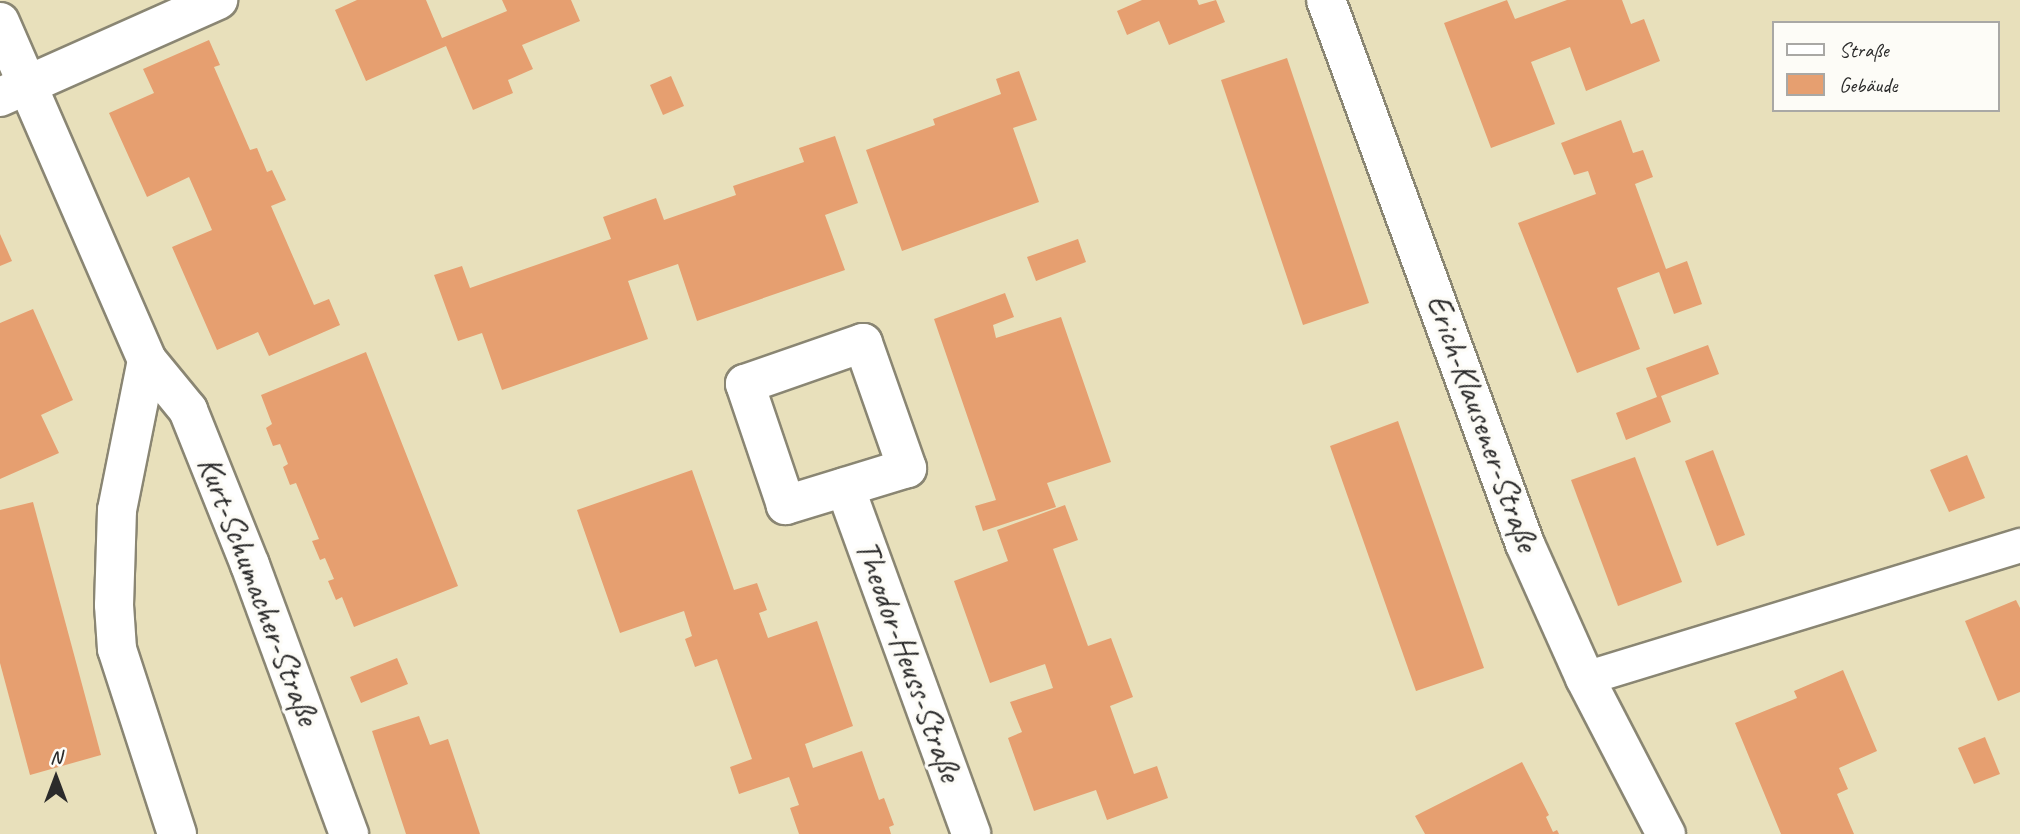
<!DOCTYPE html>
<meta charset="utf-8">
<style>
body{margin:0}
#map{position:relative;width:2020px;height:834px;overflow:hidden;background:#e8e0bb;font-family:Caveat,sans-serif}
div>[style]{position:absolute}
.building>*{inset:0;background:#e69f70}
.roads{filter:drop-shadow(2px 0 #8a8673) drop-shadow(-2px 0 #8a8673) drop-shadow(0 2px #8a8673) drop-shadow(0 -2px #8a8673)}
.service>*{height:33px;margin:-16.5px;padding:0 16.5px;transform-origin:16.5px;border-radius:16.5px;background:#fff}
.minor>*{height:38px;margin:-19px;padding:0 19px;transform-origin:19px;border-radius:19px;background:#fff}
span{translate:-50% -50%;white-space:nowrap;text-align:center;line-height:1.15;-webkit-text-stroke:7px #fdfcf7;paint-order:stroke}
.street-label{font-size:33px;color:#2b2b2b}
.legend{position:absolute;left:1772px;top:21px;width:228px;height:91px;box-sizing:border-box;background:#fdfcf7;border:2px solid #a9a8a5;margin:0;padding:9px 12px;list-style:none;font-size:21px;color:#2b2b2b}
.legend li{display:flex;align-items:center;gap:14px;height:35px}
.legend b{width:35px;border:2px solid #a9a8a5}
.north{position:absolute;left:21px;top:743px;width:70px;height:70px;-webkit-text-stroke:5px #fdfcf7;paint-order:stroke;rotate:0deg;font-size:19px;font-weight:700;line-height:28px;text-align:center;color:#2b2b2b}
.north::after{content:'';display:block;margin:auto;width:24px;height:32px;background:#2b2b2b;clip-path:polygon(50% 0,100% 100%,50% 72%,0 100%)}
</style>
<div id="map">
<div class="building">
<div style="clip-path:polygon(357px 0,426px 0,442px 38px,507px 11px,502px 0,571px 0,580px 21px,522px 45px,533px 69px,508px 80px,513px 93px,473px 110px,446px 46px,366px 81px,335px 10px)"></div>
<div style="clip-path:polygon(1142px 0,1197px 0,1199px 5px,1216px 0,1225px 22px,1169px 45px,1159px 21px,1127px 35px,1117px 11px)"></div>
<div style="clip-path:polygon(1507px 0,1515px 19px,1567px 0,1622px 0,1631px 24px,1644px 19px,1660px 61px,1586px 91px,1570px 47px,1531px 62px,1555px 124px,1491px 148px,1444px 23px)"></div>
<div style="clip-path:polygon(209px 40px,220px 65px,214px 67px,250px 150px,257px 148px,267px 172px,272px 170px,286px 200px,271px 206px,314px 305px,329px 299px,340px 325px,269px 356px,258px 332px,217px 350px,172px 247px,212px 230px,200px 202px,189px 177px,147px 197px,109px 113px,154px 93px,143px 69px)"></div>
<div style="clip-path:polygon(1287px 58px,1369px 303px,1303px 325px,1221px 80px)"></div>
<div style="clip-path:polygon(1019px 71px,1037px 120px,1013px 128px,1039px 202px,902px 251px,866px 150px,935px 125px,933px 119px,1001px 94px,996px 79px)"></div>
<div style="clip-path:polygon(671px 76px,684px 106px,663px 115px,650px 85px)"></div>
<div style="clip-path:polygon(1621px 120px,1633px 153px,1643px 150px,1653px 177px,1635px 184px,1666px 269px,1687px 261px,1702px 304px,1674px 314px,1659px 272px,1617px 288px,1640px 349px,1577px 373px,1518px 223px,1596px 194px,1588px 171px,1574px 175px,1561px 143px)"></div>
<div style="clip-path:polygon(835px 136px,858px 203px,825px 215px,845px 270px,697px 321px,678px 264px,628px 281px,648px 339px,502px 390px,482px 333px,458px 341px,434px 275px,462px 266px,470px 288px,611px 239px,603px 217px,656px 198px,664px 220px,736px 195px,733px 186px,804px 162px,799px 148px)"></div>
<div style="clip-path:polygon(0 234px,12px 261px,0 266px)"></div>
<div style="clip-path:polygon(1078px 239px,1086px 262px,1036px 281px,1027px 257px)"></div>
<div style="clip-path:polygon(1005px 293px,1014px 317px,993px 325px,996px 338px,1061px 317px,1111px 462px,1047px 483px,1056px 507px,983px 531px,975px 506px,996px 500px,934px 319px)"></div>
<div style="clip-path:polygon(33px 309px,73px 400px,41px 415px,59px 453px,0 479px,0 323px)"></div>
<div style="clip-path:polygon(1708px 345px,1719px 374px,1661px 396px,1671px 422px,1626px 440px,1616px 413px,1657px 397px,1646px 368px)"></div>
<div style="clip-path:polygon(366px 352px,458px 586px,354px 627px,342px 597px,336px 600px,328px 581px,334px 579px,325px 558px,320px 560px,312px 541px,319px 539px,296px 483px,290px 485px,283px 467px,288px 464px,280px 444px,273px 446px,266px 428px,272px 424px,261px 395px)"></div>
<div style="clip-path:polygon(1398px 421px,1484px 668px,1416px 691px,1330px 446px)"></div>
<div style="clip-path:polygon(1713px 450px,1745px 535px,1717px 546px,1685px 461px)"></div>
<div style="clip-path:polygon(1967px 455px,1985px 498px,1949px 512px,1930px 470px)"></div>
<div style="clip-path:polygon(1635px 457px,1682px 582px,1618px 606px,1571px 480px)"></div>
<div style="clip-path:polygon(692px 470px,734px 590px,757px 583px,767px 610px,759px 613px,768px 638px,817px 621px,853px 726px,805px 744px,813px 768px,862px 751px,879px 800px,884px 798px,894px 825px,889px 827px,891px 834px,799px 834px,790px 808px,799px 805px,789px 777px,739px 794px,730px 767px,752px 759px,717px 659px,695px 667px,685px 639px,692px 636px,684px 611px,620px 633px,577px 510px)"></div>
<div style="clip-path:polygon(33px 502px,101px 755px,30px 775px,0 663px,0 510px)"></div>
<div style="clip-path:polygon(1065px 505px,1078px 540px,1053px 549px,1071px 599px,1088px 646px,1111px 638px,1133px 697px,1110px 706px,1134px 774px,1157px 766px,1168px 798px,1107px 820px,1096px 790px,1034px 811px,1008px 738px,1022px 732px,1010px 702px,1053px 688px,1045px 664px,990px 683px,954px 581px,1008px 561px,997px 530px)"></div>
<div style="clip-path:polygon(2016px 600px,2020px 608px,2020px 692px,1998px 701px,1965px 621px)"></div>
<div style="clip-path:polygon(397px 658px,408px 684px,361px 703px,350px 677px)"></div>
<div style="clip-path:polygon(1843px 670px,1877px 751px,1839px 768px,1848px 789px,1837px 794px,1854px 834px,1781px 834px,1735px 723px,1797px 698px,1794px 691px)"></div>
<div style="clip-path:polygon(419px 716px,430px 745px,448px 739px,480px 834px,406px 834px,372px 731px)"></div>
<div style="clip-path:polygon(1985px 737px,2000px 774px,1974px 784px,1958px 748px)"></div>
<div style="clip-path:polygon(1522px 762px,1549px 815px,1546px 817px,1553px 832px,1557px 830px,1559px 834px,1425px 834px,1415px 816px)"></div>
</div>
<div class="roads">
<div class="service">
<div style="left:1585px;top:678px;width:455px;rotate:-17deg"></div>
</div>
<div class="minor">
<div style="left:1326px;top:0;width:579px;rotate:69.91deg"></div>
<div style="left:1525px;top:544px;width:147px;rotate:65.9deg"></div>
<div style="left:1585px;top:678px;width:176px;rotate:62.6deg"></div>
<div style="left:0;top:22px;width:369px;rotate:66.5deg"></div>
<div style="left:147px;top:360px;width:65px;rotate:50.6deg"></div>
<div style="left:188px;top:410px;width:167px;rotate:68.2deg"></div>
<div style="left:250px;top:565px;width:287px;rotate:69.8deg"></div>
<div style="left:0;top:97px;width:239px;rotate:-24deg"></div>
<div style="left:863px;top:343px;width:133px;rotate:70.6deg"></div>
<div style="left:907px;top:468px;width:127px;rotate:163deg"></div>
<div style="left:786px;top:505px;width:128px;rotate:-108.7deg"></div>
<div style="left:745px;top:384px;width:125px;rotate:-19.2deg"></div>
<div style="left:147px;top:360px;width:153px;rotate:101.3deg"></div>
<div style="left:117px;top:510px;width:95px;rotate:91.8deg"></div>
<div style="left:114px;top:605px;width:44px;rotate:86.1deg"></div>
<div style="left:117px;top:649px;width:194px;rotate:72deg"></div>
<div style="left:845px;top:487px;width:369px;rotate:70deg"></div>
</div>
</div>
<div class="street-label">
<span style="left:1482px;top:423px;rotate:70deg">Erich-Klausener-Straße</span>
<span style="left:258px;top:591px;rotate:69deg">Kurt-Schumacher-Straße</span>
<span style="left:908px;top:661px;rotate:70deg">Theodor-Heuss-Straße</span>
</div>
<ul class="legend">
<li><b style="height:9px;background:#fff"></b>Straße</li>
<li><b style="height:19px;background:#e69f70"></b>Gebäude</li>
</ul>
<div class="north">N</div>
</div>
